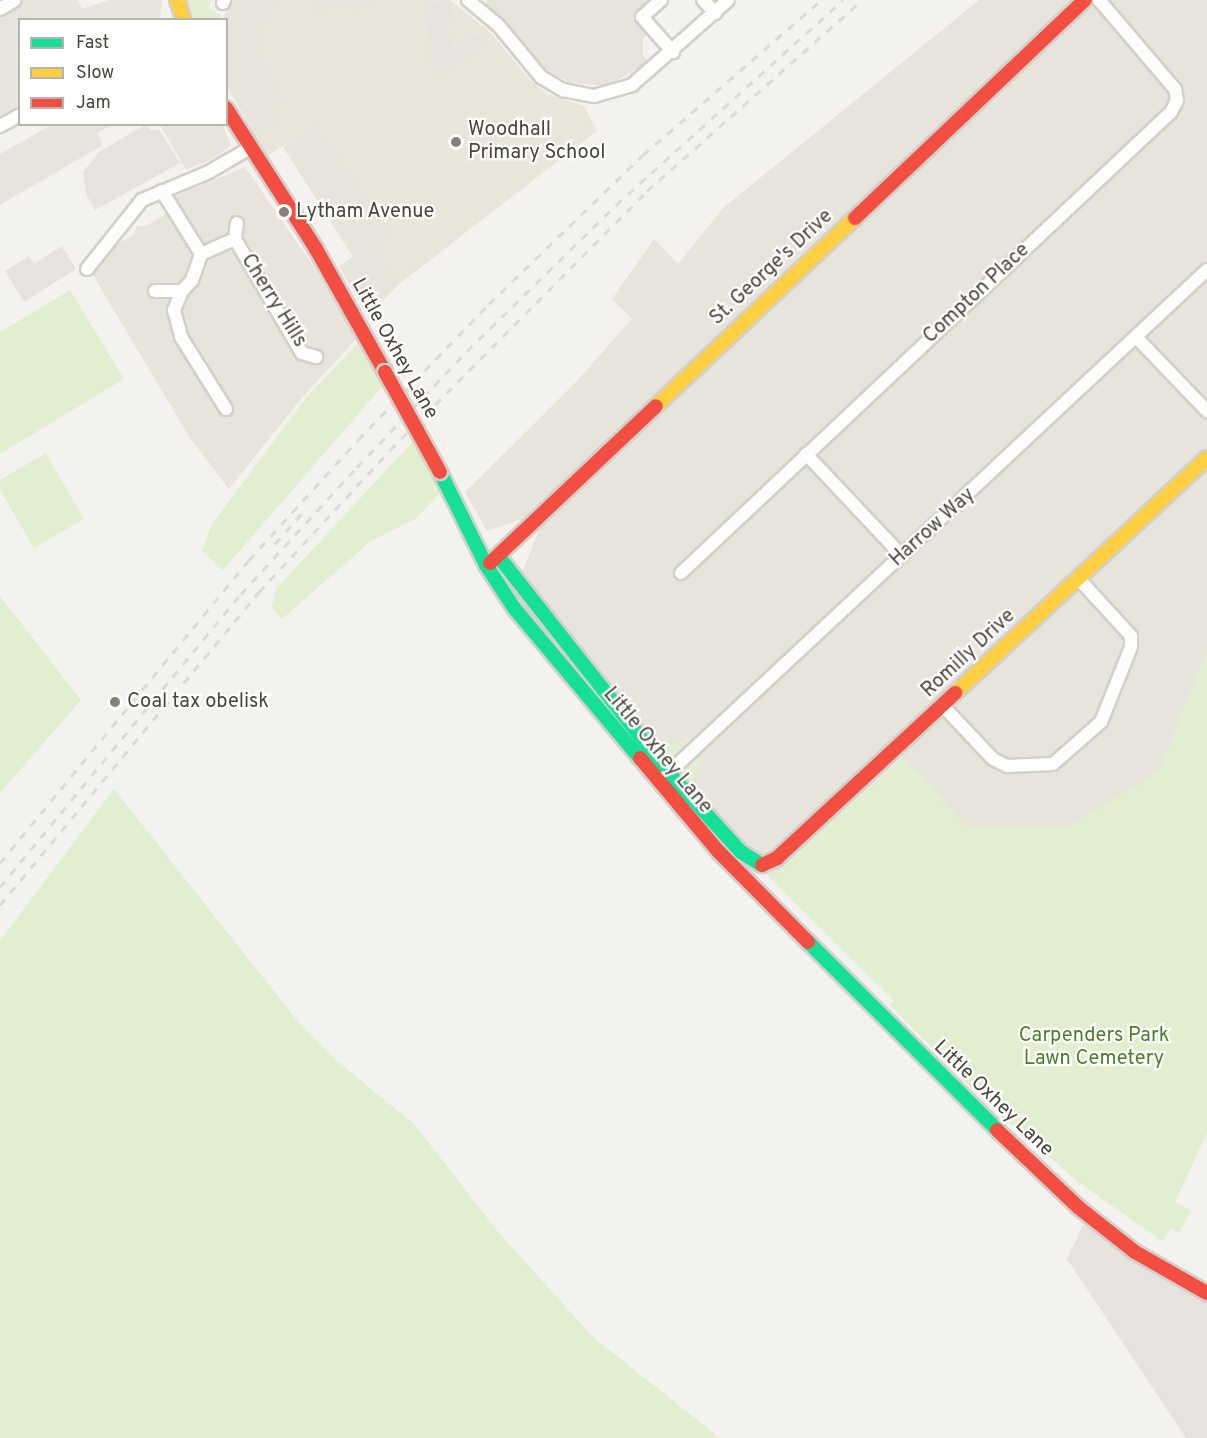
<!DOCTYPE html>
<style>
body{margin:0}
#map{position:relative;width:1207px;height:1438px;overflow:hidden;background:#f4f2ee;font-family:Overpass,sans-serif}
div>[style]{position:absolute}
.residential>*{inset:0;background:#e7e4dc}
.industrial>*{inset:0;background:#e6e2de}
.education>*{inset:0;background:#eae5da}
.green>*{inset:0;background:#e1eecf}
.parking>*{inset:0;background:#e6e3df}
.roads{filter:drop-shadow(2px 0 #d2d0cb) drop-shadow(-2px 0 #d2d0cb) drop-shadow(0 2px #d2d0cb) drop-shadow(0 -2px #d2d0cb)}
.street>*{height:12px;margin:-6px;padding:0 6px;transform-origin:6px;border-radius:6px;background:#fdfdfc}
.fast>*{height:14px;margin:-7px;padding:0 7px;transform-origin:7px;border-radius:7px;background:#16e098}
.slow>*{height:14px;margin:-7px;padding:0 7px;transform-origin:7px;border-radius:7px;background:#ffcf43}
.jam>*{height:14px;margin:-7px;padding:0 7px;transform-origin:7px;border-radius:7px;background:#f24e42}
.rail>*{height:3px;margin-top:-1.5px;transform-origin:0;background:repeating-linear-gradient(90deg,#dbdbda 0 8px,transparent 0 16px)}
.bridges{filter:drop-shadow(2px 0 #d3cfc5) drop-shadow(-2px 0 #d3cfc5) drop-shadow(0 2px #d3cfc5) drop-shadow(0 -2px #d3cfc5)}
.jam-bridge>*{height:14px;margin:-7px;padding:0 7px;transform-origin:7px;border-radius:7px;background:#f24e42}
.dots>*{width:16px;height:16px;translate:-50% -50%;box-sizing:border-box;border:3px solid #fff;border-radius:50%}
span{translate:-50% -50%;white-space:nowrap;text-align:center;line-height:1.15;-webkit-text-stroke:4.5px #fff;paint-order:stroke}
.poi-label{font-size:20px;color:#4b4439}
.left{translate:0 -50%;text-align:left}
.street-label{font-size:20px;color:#4b4439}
.park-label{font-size:20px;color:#4a7f2a}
.legend{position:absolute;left:18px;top:18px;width:210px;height:108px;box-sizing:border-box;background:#fff;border:2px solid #b7b4b0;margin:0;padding:8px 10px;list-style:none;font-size:18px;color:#4b4439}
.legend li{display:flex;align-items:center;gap:12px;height:30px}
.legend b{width:30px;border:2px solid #b7b4b0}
</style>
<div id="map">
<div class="residential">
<div style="clip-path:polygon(0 0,78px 0,82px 9px,109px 0,162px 0,160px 19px,20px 20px,19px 105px,0 116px)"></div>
<div style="clip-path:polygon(232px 0,280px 0,263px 32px,263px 50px,285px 102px,280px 121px,256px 138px,227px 86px,226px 20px,222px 20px)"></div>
<div style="clip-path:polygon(316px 0,375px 0,376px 4px,364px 11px,316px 12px)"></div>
<div style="clip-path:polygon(488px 0,651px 0,635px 18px,649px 33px,643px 38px,643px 55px,649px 62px,607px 86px,570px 83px,547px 70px,485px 2px)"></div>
<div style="clip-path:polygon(979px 0,1207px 0,1207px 652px,1159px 772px,1069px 827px,967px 827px,901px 757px,771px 879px,714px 820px,520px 577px,540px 528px,529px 517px,487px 531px,465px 492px,574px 384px,632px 319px,612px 299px,654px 239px,678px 264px,723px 208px)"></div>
<div style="clip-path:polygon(319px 123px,389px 235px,375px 245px,398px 285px,368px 317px,339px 266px,353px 257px,283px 147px)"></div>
<div style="clip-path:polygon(51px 125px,112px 125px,97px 133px,103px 145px,0 205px,0 154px)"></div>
<div style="clip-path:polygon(160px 125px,223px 125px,231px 146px,212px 159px,186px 170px)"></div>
<div style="clip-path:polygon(245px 167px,318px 273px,356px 339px,301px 399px,229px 489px,190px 438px,91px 272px,118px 244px,135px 234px,136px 226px,146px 226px,177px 207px,176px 196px)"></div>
</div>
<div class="industrial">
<div style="clip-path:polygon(1083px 1225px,1207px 1300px,1207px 1438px,1186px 1438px,1067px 1259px)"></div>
</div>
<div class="education">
<div style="clip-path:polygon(280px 0,316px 0,317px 12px,364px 11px,376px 4px,375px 0,450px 0,490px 32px,531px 81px,547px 94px,584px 106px,597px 131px,398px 285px,374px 245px,388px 235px,320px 124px,268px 155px,256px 138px,280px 121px,273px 110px,285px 102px,263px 50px,263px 32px)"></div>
</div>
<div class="green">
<div style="clip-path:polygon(187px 0,212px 0,208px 8px,221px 15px,218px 19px,195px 19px)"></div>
<div style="clip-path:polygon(70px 290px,124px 379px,0 454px,0 332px)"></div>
<div style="clip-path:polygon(357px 344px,387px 381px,223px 570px,202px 551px,212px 524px,305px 399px)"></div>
<div style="clip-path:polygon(415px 439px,442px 491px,415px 519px,371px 541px,282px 619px,272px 608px,276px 589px)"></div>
<div style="clip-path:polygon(46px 453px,84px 519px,34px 548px,0 490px,0 480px)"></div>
<div style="clip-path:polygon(0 596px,81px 700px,0 793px)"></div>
<div style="clip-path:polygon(1207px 652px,1207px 1133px,1175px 1202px,1191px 1210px,1180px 1232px,1171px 1229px,1162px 1241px,1081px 1184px,985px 1102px,890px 1005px,894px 1001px,771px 879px,902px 757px,967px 827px,1069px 826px,1159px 772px)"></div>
<div style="clip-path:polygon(695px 736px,698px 739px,673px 761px,657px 750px)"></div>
<div style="clip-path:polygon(706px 744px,708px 746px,691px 787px,681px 776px,681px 769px)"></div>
<div style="clip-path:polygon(114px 789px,296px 1019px,336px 1060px,415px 1125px,499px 1233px,593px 1337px,720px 1438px,0 1438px,0 941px)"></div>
</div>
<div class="parking">
<div style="clip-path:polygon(434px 1px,452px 11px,446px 29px,452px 47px,457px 50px,476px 34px,486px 44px,437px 77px,428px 53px,433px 50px,424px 16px)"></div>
<div style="clip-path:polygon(145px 125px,151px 130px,159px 129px,180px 163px,95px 210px,86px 194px,83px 172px,99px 152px)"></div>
<div style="clip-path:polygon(62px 246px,76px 269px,24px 302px,5px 271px,29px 256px,34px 264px)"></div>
</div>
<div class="roads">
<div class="street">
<div style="left:468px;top:0;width:40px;rotate:40deg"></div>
<div style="left:499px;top:26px;width:66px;rotate:50.5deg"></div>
<div style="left:541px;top:77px;width:26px;rotate:31deg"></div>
<div style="left:563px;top:90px;width:32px;rotate:11deg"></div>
<div style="left:594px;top:96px;width:40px;rotate:-16deg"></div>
<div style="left:632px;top:85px;width:128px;rotate:-41.5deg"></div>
<div style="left:661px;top:0;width:25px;rotate:138deg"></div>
<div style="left:642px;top:17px;width:47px;rotate:48.5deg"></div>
<div style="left:703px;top:0;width:18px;rotate:47deg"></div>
<div style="left:223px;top:3px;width:3px;rotate:-72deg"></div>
<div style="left:0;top:9px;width:17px;rotate:-31deg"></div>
<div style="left:0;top:126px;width:23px;rotate:-29deg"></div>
<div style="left:162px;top:191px;width:74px;rotate:58.2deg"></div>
<div style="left:201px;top:254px;width:28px;rotate:109deg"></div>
<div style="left:192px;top:280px;width:15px;rotate:132deg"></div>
<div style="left:182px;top:291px;width:21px;rotate:113deg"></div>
<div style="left:174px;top:310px;width:28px;rotate:75deg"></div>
<div style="left:181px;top:337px;width:85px;rotate:58deg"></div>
<div style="left:235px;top:239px;width:16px;rotate:-83deg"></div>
<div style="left:201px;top:254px;width:37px;rotate:-24deg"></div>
<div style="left:235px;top:239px;width:132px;rotate:59.6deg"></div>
<div style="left:302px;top:353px;width:15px;rotate:16deg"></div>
<div style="left:87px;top:269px;width:88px;rotate:-51.4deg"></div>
<div style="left:142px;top:200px;width:70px;rotate:-22.6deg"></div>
<div style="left:207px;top:173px;width:50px;rotate:-30.2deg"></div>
<div style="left:155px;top:291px;width:27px"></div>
<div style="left:1136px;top:337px;width:103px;rotate:46.2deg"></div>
<div style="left:806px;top:454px;width:140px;rotate:46.7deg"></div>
<div style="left:681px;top:573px;width:673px;rotate:-43.25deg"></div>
<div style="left:1171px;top:112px;width:13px;rotate:-63deg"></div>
<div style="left:1177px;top:100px;width:11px;rotate:-100deg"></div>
<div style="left:1175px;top:89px;width:117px;rotate:-130.5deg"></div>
<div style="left:942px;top:705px;width:74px;rotate:46.6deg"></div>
<div style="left:993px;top:759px;width:16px;rotate:27deg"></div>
<div style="left:1007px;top:766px;width:46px;rotate:-2.5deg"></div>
<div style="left:1053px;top:764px;width:64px;rotate:-41.2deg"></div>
<div style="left:1101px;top:722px;width:81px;rotate:-68.2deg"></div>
<div style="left:1131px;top:647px;width:11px;rotate:-90deg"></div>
<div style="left:1131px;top:636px;width:77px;rotate:-132.4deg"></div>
<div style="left:664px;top:777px;width:743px;rotate:-43.04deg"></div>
</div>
<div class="fast">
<div style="left:440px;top:472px;width:104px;rotate:63.7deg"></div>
<div style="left:486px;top:565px;width:51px;rotate:56.9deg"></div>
<div style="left:514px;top:608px;width:196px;rotate:50deg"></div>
<div style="left:499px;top:557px;width:275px;rotate:51.8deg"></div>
<div style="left:669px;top:773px;width:107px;rotate:47.7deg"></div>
<div style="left:741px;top:852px;width:25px;rotate:32deg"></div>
<div style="left:808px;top:942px;width:267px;rotate:44.8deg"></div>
</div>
<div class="slow">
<div style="left:177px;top:0;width:21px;rotate:71deg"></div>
<div style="left:656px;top:406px;width:274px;rotate:-43.4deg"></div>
<div style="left:955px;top:693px;width:345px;rotate:-43deg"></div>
</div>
<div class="jam">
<div style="left:226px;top:108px;width:167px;rotate:57.4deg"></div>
<div style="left:316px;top:249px;width:141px;rotate:60.7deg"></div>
<div style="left:855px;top:218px;width:317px;rotate:-43.5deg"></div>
<div style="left:490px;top:563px;width:228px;rotate:-43.4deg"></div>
<div style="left:640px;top:758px;width:121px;rotate:50deg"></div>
<div style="left:718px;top:851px;width:128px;rotate:45.3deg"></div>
<div style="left:762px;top:865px;width:17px;rotate:-25deg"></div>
<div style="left:777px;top:858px;width:243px;rotate:-42.8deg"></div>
<div style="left:997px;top:1130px;width:112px;rotate:43.5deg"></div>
<div style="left:1078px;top:1207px;width:73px;rotate:38.3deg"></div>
<div style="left:1135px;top:1252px;width:83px;rotate:29.7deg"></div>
</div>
</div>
<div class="rail">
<div style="left:275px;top:544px;width:43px;rotate:-48.8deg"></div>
<div style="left:0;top:863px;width:392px;rotate:-50.6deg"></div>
<div style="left:249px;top:560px;width:162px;rotate:-47.8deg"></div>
<div style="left:358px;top:440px;width:189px;rotate:-46.1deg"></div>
<div style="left:489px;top:304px;width:214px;rotate:-44.1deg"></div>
<div style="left:643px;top:155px;width:236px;rotate:-41deg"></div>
<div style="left:0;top:887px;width:379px;rotate:-50.6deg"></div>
<div style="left:241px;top:594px;width:172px;rotate:-47.6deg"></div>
<div style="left:357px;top:467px;width:160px;rotate:-46.5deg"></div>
<div style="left:467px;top:351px;width:209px;rotate:-44.4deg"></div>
<div style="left:616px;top:205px;width:306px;rotate:-42.1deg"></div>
<div style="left:0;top:905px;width:406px;rotate:-50.4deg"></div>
<div style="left:259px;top:592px;width:193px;rotate:-47.3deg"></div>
<div style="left:390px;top:450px;width:365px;rotate:-45.2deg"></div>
<div style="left:647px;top:191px;width:288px;rotate:-41.6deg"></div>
</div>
<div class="bridges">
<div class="jam-bridge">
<div style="left:385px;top:372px;width:114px;rotate:61.2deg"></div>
</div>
</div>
<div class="dots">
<div style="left:456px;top:142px;background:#868178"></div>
<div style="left:284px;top:212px;background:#868178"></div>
<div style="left:115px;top:702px;background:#868178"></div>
</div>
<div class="poi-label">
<span class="left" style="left:468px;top:142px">Woodhall<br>Primary School</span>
<span class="left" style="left:296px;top:212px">Lytham Avenue</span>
<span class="left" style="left:127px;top:702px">Coal tax obelisk</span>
</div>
<div class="street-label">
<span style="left:772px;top:268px;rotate:-43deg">St. George's Drive</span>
<span style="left:977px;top:294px;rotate:-43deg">Compton Place</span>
<span style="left:273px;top:301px;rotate:58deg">Cherry Hills</span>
<span style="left:394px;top:349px;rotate:61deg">Little Oxhey Lane</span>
<span style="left:933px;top:528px;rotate:-42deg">Harrow Way</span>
<span style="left:969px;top:654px;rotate:-43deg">Romilly Drive</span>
<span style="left:657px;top:751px;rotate:50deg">Little Oxhey Lane</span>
<span style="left:993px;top:1099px;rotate:44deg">Little Oxhey Lane</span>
</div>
<div class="park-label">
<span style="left:1094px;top:1048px">Carpenders Park<br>Lawn Cemetery</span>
</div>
<ul class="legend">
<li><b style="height:8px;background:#16e098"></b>Fast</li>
<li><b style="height:8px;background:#ffcf43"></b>Slow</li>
<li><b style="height:8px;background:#f24e42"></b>Jam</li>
</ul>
</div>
